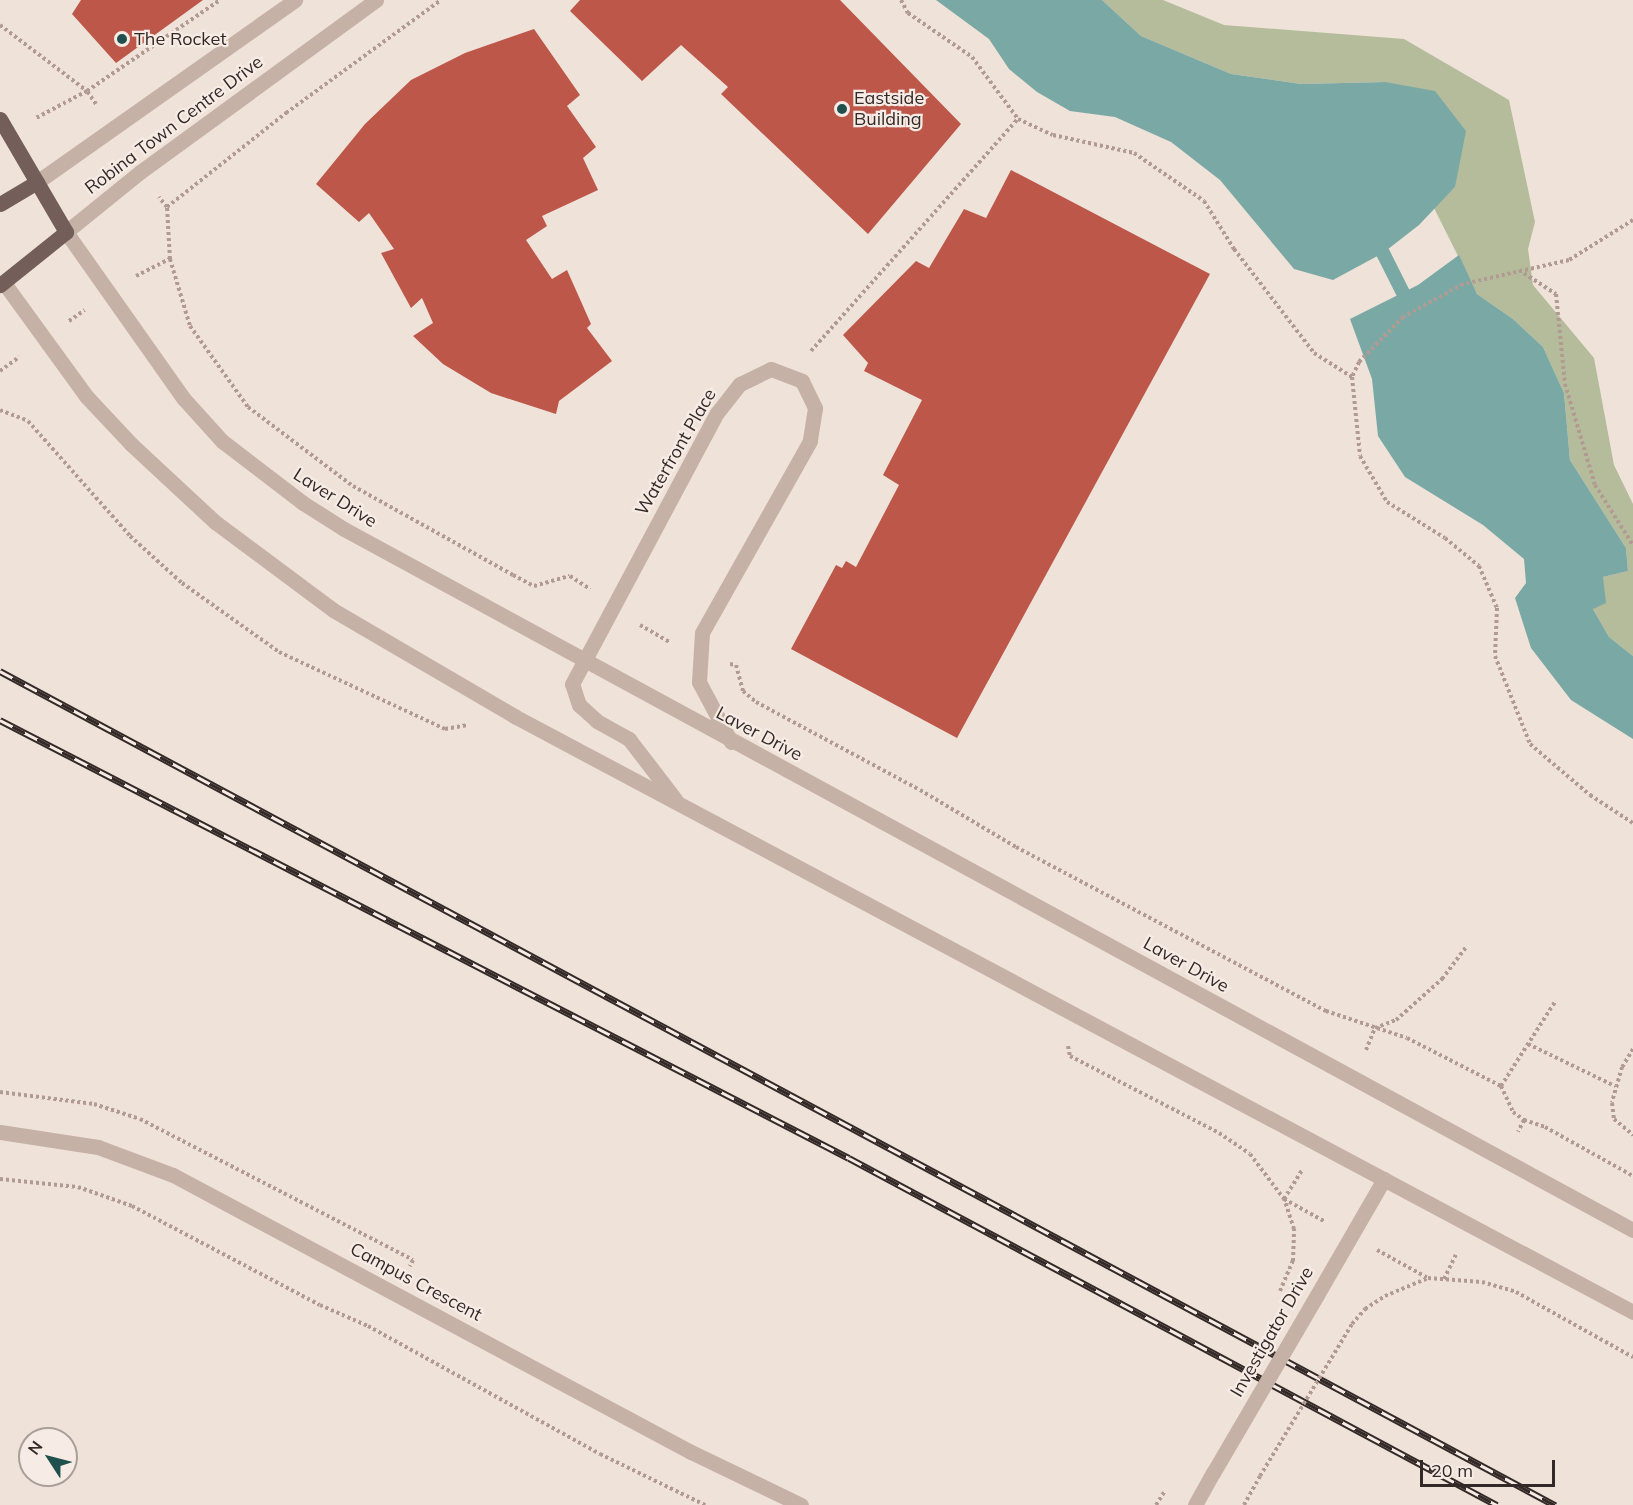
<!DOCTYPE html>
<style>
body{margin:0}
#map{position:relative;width:1633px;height:1505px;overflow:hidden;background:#efe2d9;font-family:Mulish,sans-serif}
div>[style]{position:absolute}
.green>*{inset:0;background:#b5bc9b}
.water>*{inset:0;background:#7aa9a5}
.stream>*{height:14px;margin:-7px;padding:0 7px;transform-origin:7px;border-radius:7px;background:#7aa9a5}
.building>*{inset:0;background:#bc574a}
.path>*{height:4px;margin-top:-2px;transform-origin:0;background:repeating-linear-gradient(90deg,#b19a91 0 3px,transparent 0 6px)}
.minor>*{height:15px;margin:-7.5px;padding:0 7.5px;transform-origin:7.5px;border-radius:7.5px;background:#c6b1a6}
.major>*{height:15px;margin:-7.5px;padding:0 7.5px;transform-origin:7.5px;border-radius:7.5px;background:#735e59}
.rail>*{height:7px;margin-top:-3.5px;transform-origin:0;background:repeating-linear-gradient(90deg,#f7ece5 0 14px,#332926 0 28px);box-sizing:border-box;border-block:2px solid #332926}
.path-bridge>*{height:4px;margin-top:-2px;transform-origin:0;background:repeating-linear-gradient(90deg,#b19a91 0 3px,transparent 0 6px)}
.minor-bridge>*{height:15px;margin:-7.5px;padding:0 7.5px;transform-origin:7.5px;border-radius:7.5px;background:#c6b1a6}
.dots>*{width:16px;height:16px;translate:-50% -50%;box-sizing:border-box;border:3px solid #f7ece5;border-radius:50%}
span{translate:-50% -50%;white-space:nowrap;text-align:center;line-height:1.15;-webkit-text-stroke:4.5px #f7ece5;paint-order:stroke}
.poi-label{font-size:18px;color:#332926}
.left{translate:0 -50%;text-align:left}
.street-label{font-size:18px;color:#332926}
.north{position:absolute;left:18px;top:1427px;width:60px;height:60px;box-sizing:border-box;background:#f7ece5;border:2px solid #a99e99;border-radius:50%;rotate:306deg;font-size:16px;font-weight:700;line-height:24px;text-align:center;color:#332926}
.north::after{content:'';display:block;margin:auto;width:21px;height:27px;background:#20504d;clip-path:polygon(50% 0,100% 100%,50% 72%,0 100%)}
.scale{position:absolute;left:1420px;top:1460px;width:135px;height:27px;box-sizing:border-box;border:3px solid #332926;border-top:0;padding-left:8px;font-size:18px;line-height:21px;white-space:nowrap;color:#332926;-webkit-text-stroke:4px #f7ece5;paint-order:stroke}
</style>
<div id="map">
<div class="green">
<div style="clip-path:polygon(1102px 0,1163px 0,1224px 25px,1404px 39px,1509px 100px,1535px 222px,1528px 249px,1533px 285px,1594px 358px,1614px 465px,1633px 504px,1633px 656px,1609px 637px,1593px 609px,1603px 577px,1628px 571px,1626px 548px,1570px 460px,1564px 393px,1543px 347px,1513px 319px,1477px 294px,1434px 208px,1455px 187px,1385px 82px,1301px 84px,1231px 74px,1141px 36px)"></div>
</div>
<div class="water">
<div style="clip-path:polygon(936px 0,1102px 0,1141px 36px,1231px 74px,1301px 84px,1385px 82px,1435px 91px,1466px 131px,1455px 187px,1419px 225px,1383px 253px,1333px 280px,1294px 269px,1220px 180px,1171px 142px,1115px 117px,1070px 111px,1037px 92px,1009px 69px,989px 39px)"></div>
<div style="clip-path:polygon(1459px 255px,1477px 294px,1513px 319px,1543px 347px,1564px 393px,1570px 460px,1626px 548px,1628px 571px,1603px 577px,1606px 603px,1593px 609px,1609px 637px,1633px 656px,1633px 739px,1571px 700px,1531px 648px,1515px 598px,1526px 583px,1524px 559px,1483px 525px,1405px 477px,1378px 436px,1372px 379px,1350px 319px,1418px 285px)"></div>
</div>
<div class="stream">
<div style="left:1383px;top:253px;width:45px;rotate:63.4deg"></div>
</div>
<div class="building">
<div style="clip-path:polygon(81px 0,203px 0,116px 63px,72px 14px)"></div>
<div style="clip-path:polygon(580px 0,840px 0,961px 124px,868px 234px,721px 94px,728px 87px,681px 45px,642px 81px,570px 11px)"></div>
<div style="clip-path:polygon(534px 29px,580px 95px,567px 106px,596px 147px,583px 158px,598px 190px,542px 216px,547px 226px,526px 240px,552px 279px,567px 270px,591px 324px,587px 328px,612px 361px,559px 401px,556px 414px,491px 393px,443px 364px,413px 336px,433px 323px,422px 298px,411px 308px,381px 253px,394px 249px,369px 213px,359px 222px,316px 184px,365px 124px,411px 80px,465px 53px)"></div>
<div style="clip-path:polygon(1011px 170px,1210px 274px,957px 738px,791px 649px,836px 565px,842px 568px,846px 561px,856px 567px,899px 485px,883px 475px,922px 400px,864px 371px,868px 363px,843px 335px,916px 261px,929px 268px,964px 209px,986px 218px)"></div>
</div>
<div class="path">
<div style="left:901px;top:0;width:15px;rotate:62deg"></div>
<div style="left:908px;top:13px;width:78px;rotate:34.5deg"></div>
<div style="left:972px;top:57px;width:77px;rotate:53.4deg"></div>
<div style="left:1018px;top:119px;width:38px;rotate:25deg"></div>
<div style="left:1053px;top:135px;width:83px;rotate:12.5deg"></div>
<div style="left:1134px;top:153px;width:85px;rotate:34.4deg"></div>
<div style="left:1204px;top:201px;width:57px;rotate:58deg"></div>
<div style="left:1234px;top:249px;width:131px;rotate:52.4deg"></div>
<div style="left:1314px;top:353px;width:45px;rotate:32.3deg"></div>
<div style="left:0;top:25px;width:109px;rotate:37.2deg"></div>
<div style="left:87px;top:91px;width:58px;rotate:152.1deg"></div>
<div style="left:96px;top:104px;width:16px;rotate:-125deg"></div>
<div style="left:87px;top:91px;width:161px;rotate:-34.4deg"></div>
<div style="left:167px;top:207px;width:152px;rotate:-38.3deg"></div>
<div style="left:286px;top:113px;width:192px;rotate:-36.1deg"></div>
<div style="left:1633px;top:220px;width:75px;rotate:148deg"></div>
<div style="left:1569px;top:260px;width:109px;rotate:167.2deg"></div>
<div style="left:1463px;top:284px;width:68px;rotate:151.2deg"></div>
<div style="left:1403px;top:317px;width:63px;rotate:134.4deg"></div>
<div style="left:1359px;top:362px;width:17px;rotate:115deg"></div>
<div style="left:1352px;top:377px;width:79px;rotate:84.2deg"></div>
<div style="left:1360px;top:456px;width:53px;rotate:59.6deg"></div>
<div style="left:1387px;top:502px;width:68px;rotate:31.8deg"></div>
<div style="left:1445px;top:538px;width:44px;rotate:39.5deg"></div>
<div style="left:1479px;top:566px;width:46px;rotate:66.8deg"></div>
<div style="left:1497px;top:608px;width:48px;rotate:92.4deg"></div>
<div style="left:1495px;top:656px;width:95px;rotate:68.3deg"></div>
<div style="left:1530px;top:744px;width:79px;rotate:40.4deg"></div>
<div style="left:1590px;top:795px;width:51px;rotate:33.1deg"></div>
<div style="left:170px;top:259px;width:70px;rotate:73.4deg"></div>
<div style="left:190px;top:326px;width:100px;rotate:54.4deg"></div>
<div style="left:248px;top:407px;width:131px;rotate:37deg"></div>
<div style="left:353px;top:486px;width:183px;rotate:29.1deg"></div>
<div style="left:513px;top:575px;width:24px;rotate:28deg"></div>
<div style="left:534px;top:586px;width:37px;rotate:-16deg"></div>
<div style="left:570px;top:576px;width:24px;rotate:33deg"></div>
<div style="left:1519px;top:270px;width:44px;rotate:33deg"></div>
<div style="left:1556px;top:294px;width:90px;rotate:84.3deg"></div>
<div style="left:1565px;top:384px;width:105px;rotate:73.5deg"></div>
<div style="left:1595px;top:485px;width:71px;rotate:57.7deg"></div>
<div style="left:136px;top:276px;width:38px;rotate:-27deg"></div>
<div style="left:170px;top:259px;width:52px;rotate:-93.3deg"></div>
<div style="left:167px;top:207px;width:13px;rotate:-129deg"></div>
<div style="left:69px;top:321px;width:19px;rotate:-35deg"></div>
<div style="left:811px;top:351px;width:311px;rotate:-48.3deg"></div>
<div style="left:0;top:371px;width:24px;rotate:-36deg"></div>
<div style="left:0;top:410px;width:30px;rotate:21deg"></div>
<div style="left:28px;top:421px;width:154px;rotate:48.4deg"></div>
<div style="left:130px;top:536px;width:70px;rotate:42.1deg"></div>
<div style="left:182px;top:583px;width:119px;rotate:35.4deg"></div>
<div style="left:279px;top:652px;width:183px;rotate:24.9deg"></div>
<div style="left:445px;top:729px;width:23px;rotate:-10deg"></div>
<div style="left:640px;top:625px;width:34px;rotate:30deg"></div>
<div style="left:730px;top:664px;width:6px;rotate:9deg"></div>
<div style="left:736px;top:665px;width:27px;rotate:75deg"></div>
<div style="left:743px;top:691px;width:17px;rotate:40deg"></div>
<div style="left:756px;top:702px;width:186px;rotate:28.2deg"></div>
<div style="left:920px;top:790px;width:112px;rotate:30.7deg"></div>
<div style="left:1016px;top:847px;width:351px;rotate:27.9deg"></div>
<div style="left:1326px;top:1011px;width:85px;rotate:18.4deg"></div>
<div style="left:1407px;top:1038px;width:106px;rotate:27.1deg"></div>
<div style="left:1501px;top:1086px;width:29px;rotate:65deg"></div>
<div style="left:1513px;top:1112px;width:14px;rotate:36deg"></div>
<div style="left:1524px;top:1120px;width:13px;rotate:117deg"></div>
<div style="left:1528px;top:1044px;width:97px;rotate:25.8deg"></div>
<div style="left:1068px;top:1046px;width:10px;rotate:79deg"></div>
<div style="left:1070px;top:1056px;width:168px;rotate:27.3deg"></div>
<div style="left:1219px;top:1133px;width:37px;rotate:34deg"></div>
<div style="left:1250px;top:1154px;width:56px;rotate:52.9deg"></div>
<div style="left:1284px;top:1199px;width:46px;rotate:28.8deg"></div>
<div style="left:1633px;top:1049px;width:21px;rotate:121deg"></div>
<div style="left:1622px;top:1067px;width:37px;rotate:106deg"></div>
<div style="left:1612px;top:1103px;width:16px;rotate:83deg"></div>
<div style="left:1614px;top:1119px;width:25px;rotate:40deg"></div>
<div style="left:1366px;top:1050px;width:24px;rotate:-68deg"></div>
<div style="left:1375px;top:1028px;width:22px;rotate:-21deg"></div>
<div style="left:1396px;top:1020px;width:62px;rotate:-41.7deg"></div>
<div style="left:1442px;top:979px;width:41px;rotate:-52.9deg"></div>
<div style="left:1501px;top:1086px;width:100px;rotate:-57.3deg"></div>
<div style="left:0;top:1092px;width:95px;rotate:7.3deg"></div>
<div style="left:94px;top:1104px;width:48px;rotate:18.1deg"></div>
<div style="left:140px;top:1119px;width:307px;rotate:27.3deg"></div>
<div style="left:413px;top:1260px;width:7px;rotate:117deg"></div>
<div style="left:1524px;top:1120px;width:22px;rotate:18deg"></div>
<div style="left:1545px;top:1127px;width:101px;rotate:29.1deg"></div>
<div style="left:0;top:1179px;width:78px;rotate:5.9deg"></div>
<div style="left:78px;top:1187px;width:57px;rotate:19.4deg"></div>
<div style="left:132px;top:1206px;width:212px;rotate:27.8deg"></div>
<div style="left:320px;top:1305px;width:52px;rotate:23.6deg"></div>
<div style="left:368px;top:1326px;width:265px;rotate:28.9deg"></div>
<div style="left:600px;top:1454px;width:117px;rotate:25.9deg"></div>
<div style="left:1377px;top:1250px;width:58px;rotate:28.8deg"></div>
<div style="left:1428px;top:1278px;width:54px;rotate:4.2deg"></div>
<div style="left:1482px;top:1282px;width:35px;rotate:16deg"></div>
<div style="left:1516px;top:1292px;width:134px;rotate:29.1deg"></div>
<div style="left:1444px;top:1279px;width:28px;rotate:-64deg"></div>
<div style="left:1280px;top:1291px;width:33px;rotate:-67deg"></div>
<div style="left:1293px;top:1261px;width:32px;rotate:-88deg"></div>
<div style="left:1294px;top:1229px;width:32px;rotate:-108deg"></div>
<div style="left:1284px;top:1199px;width:34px;rotate:-58deg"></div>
<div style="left:1352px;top:1324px;width:20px;rotate:-49deg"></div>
<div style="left:1365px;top:1309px;width:24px;rotate:-33deg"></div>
<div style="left:1385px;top:1296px;width:47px;rotate:-22.7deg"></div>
<div style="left:1156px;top:1505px;width:15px;rotate:-58deg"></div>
<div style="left:1244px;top:1505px;width:33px;rotate:-61deg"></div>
</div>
<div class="minor">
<div style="left:376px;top:0;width:292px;rotate:143.9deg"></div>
<div style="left:140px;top:172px;width:95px;rotate:141deg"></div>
<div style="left:66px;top:232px;width:204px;rotate:54.8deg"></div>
<div style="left:184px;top:399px;width:57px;rotate:47.9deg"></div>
<div style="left:222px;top:441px;width:102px;rotate:37.4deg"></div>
<div style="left:303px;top:503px;width:49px;rotate:32.4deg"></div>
<div style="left:344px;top:529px;width:1467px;rotate:28.54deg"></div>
<div style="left:37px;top:182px;width:316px;rotate:-35.2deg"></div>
<div style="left:4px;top:283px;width:140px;rotate:54deg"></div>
<div style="left:86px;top:396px;width:66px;rotate:46.8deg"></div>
<div style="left:131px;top:444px;width:115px;rotate:42.9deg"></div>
<div style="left:215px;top:522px;width:147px;rotate:36.7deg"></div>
<div style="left:333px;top:610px;width:212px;rotate:30.3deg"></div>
<div style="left:516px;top:717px;width:1266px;rotate:28.04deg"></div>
<div style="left:675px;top:799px;width:76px;rotate:-127.5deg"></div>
<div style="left:629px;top:739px;width:37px;rotate:-151deg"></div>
<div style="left:597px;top:721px;width:24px;rotate:-138deg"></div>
<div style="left:579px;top:705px;width:22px;rotate:-108deg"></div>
<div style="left:572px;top:684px;width:307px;rotate:-61.9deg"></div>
<div style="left:717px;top:413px;width:37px;rotate:-52deg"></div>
<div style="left:740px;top:384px;width:34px;rotate:-26deg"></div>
<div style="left:771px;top:369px;width:33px;rotate:21deg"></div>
<div style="left:802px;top:381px;width:30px;rotate:64deg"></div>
<div style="left:815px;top:408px;width:33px;rotate:99deg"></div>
<div style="left:810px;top:441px;width:220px;rotate:119.4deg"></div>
<div style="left:702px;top:633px;width:49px;rotate:93.5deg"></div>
<div style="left:699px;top:682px;width:68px;rotate:61.9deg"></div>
<div style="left:0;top:1132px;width:99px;rotate:8.7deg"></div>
<div style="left:98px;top:1147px;width:80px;rotate:20.5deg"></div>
<div style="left:173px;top:1175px;width:587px;rotate:28.14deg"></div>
<div style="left:691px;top:1452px;width:122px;rotate:25.7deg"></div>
<div style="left:1317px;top:1295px;width:134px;rotate:-60deg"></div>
<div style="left:1195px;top:1505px;width:37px;rotate:-61deg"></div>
</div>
<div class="major">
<div style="left:0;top:119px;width:131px;rotate:59.7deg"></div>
<div style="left:66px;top:232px;width:85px;rotate:141.2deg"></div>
<div style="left:0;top:204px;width:43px;rotate:-30.7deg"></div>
</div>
<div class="rail">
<div style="left:0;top:671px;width:1765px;rotate:28.21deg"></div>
<div style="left:0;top:720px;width:955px;rotate:27.29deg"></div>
<div style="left:849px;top:1158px;width:735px;rotate:28.17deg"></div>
</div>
<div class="path-bridge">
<div style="left:1260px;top:1476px;width:178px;rotate:-58.8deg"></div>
</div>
<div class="minor-bridge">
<div style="left:1213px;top:1473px;width:206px;rotate:-59.7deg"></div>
</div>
<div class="dots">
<div style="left:122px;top:39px;background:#20504d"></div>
<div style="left:842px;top:109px;background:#20504d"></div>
</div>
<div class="poi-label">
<span class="left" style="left:134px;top:39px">The Rocket</span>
<span class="left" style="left:854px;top:109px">Eastside<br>Building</span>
</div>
<div class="street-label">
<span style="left:174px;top:125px;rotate:-37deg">Robina Town Centre Drive</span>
<span style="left:676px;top:452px;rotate:-60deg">Waterfront Place</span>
<span style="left:335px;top:498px;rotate:32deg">Laver Drive</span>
<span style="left:759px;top:734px;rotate:28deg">Laver Drive</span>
<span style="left:1186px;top:965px;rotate:29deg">Laver Drive</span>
<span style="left:416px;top:1282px;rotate:28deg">Campus Crescent</span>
<span style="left:1272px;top:1332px;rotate:-60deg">Investigator Drive</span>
</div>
<div class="north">N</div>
<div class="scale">20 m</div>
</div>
